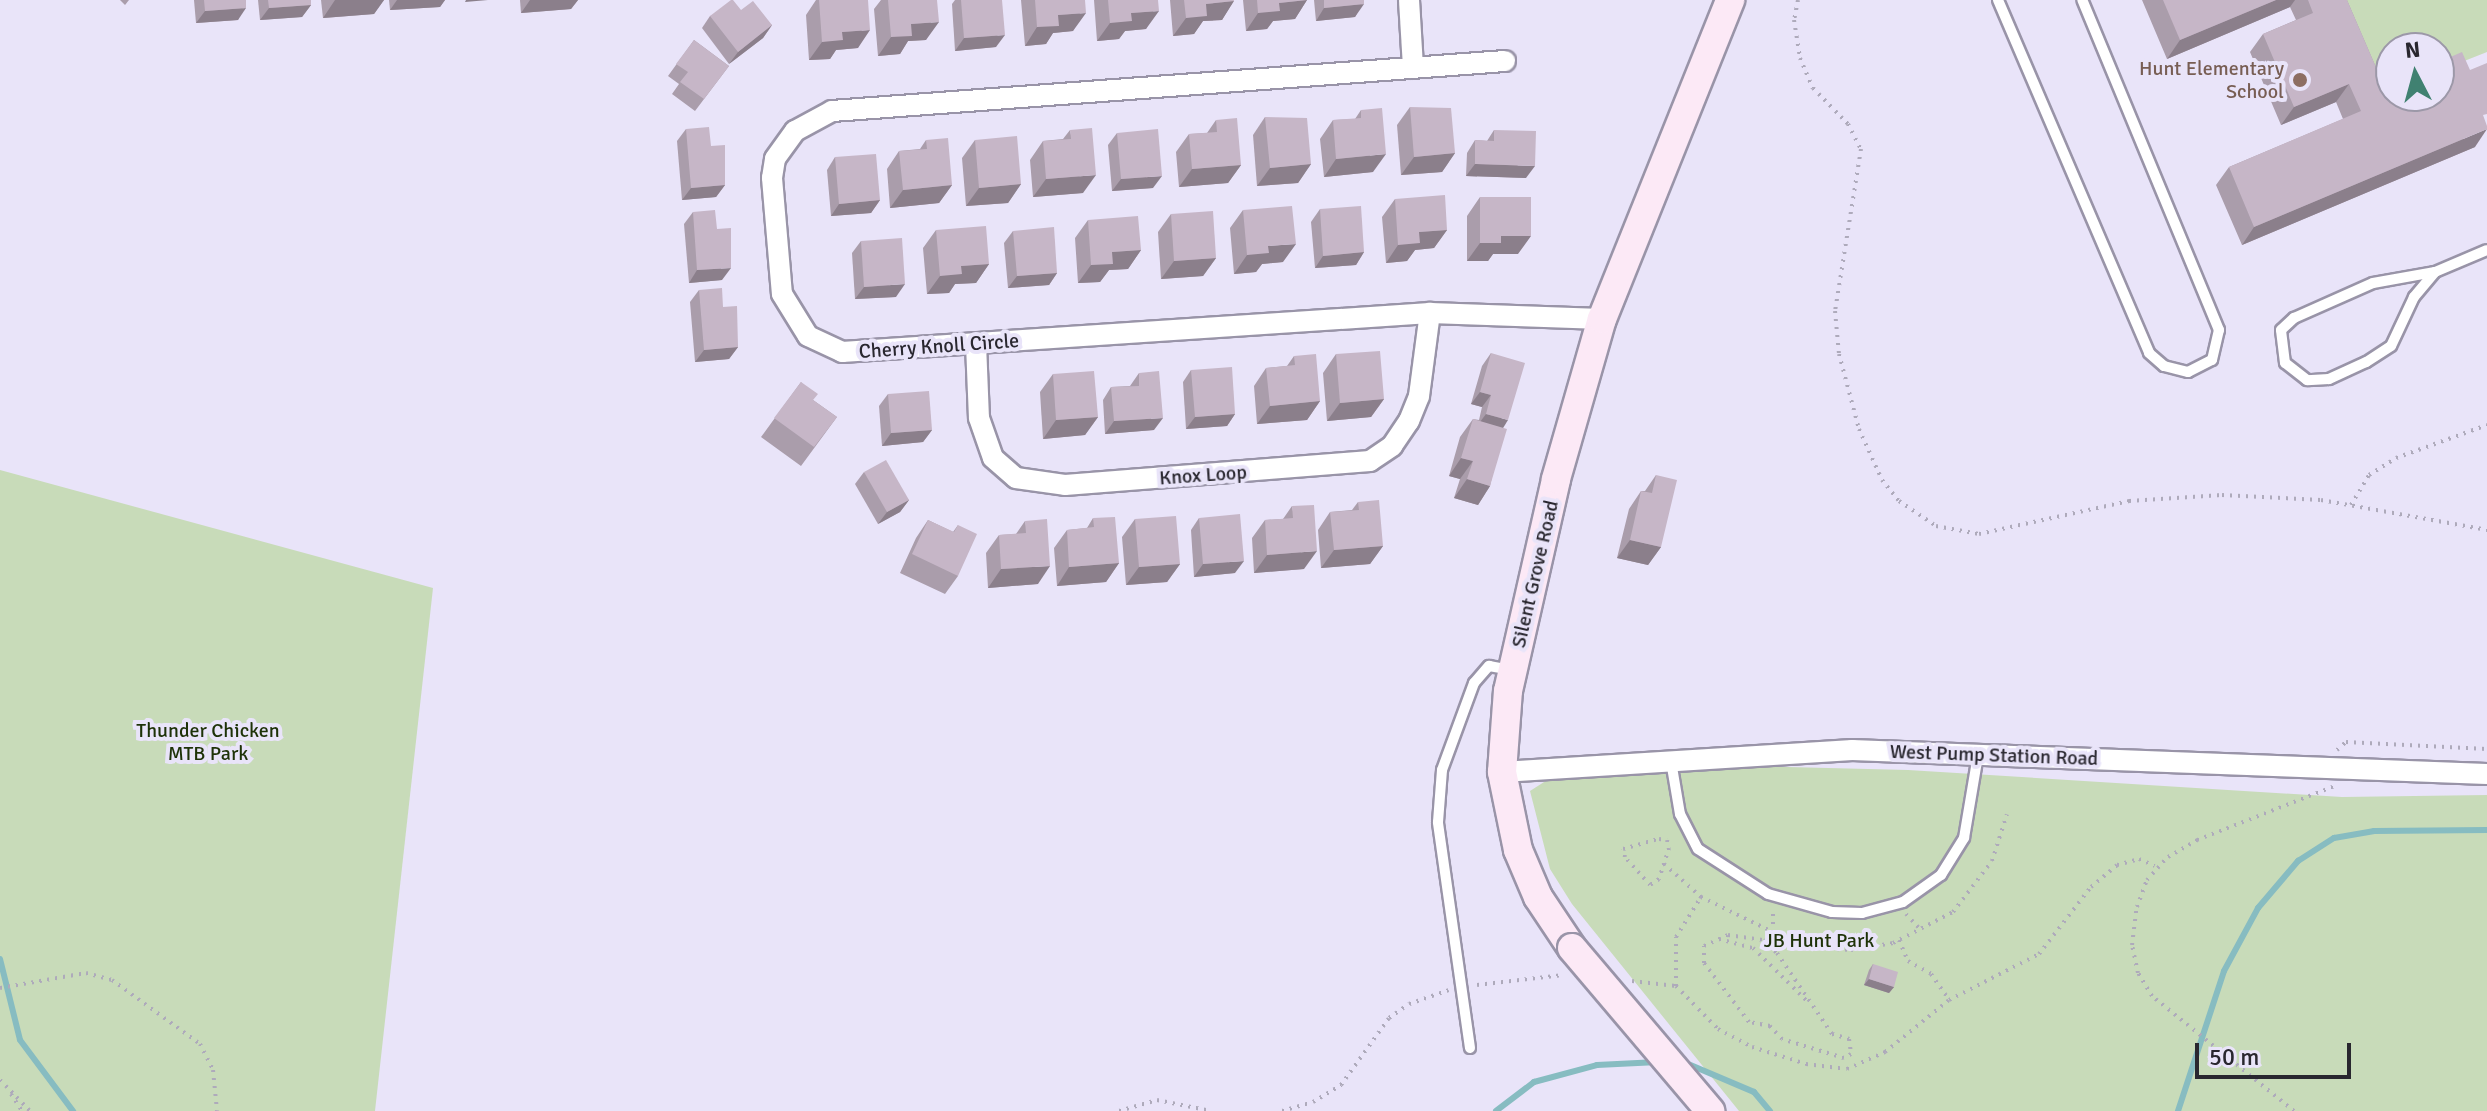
<!DOCTYPE html>
<style>
body{margin:0}
#map{position:relative;width:2487px;height:1111px;overflow:hidden;background:#e9e4f9;font-family:Signika,sans-serif}
div>[style]{position:absolute}
.green>*{inset:0;background:#c8dbb9}
.stream>*{height:6px;margin:-3px;padding:0 3px;transform-origin:3px;border-radius:3px;background:#87bcc1}
.path>*{height:4px;margin-top:-2px;transform-origin:0;background:repeating-linear-gradient(90deg,#aeaabb 0 2px,transparent 0 8px)}
.roads{filter:drop-shadow(2px 0 #9994a8) drop-shadow(-2px 0 #9994a8) drop-shadow(0 2px #9994a8) drop-shadow(0 -2px #9994a8)}
.lane>*{height:10px;margin:-5px;padding:0 5px;transform-origin:5px;border-radius:5px;background:#fff}
.street>*{height:20px;margin:-10px;padding:0 10px;transform-origin:10px;border-radius:10px;background:#fff}
.secondary>*{height:28px;margin:-14px;padding:0 14px;transform-origin:14px;border-radius:14px;background:#fce9f6}
.bridges{filter:drop-shadow(2px 0 #9994a8) drop-shadow(-2px 0 #9994a8) drop-shadow(0 2px #9994a8) drop-shadow(0 -2px #9994a8)}
.secondary-bridge>*{height:28px;margin:-14px;padding:0 14px;transform-origin:14px;border-radius:14px;background:#fce9f6}
.wall>*{inset:0;background:#aa9dab}
.shaded-wall>*{inset:0;background:#8b7f8b}
.building>*{inset:0;background:#c6b6c7}
.dots>*{width:22px;height:22px;translate:-50% -50%;box-sizing:border-box;border:4px solid #e9e4f9;border-radius:50%}
span{translate:-50% -50%;white-space:nowrap;text-align:center;line-height:1.15;-webkit-text-stroke:8px #e9e4f9;paint-order:stroke}
.education-label{font-size:20px;color:#785e54}
.right{translate:-100% -50%;text-align:right}
.street-label{font-size:20px;color:#29272f}
.park-label{font-size:20px;color:#1e3208}
.north{position:absolute;left:2375px;top:32px;width:80px;height:80px;box-sizing:border-box;background:#e9e4f9;border:2px solid #9c98a8;border-radius:50%;rotate:354deg;font-size:22px;font-weight:700;line-height:32px;text-align:center;color:#29272f}
.north::after{content:'';display:block;margin:auto;width:28px;height:36px;background:#408171;clip-path:polygon(50% 0,100% 100%,50% 72%,0 100%)}
.scale{position:absolute;left:2195px;top:1043px;width:156px;height:36px;box-sizing:border-box;border:4px solid #29272f;border-top:0;padding-left:10px;font-size:24px;line-height:28px;white-space:nowrap;color:#29272f;-webkit-text-stroke:6px #e9e4f9;paint-order:stroke}
</style>
<div id="map">
<div class="green">
<div style="clip-path:polygon(2343px 0,2487px 0,2487px 52px,2439px 71px,2439px 48px,2391px 48px,2391px 91px,2371px 99px)"></div>
<div style="clip-path:polygon(0 470px,433px 588px,375px 1111px,0 1111px)"></div>
<div style="clip-path:polygon(1669px 764px,1908px 770px,2342px 797px,2487px 795px,2487px 1111px,1739px 1111px,1572px 904px,1550px 869px,1530px 791px,1555px 775px)"></div>
</div>
<div class="stream">
<div style="left:0;top:959px;width:83px;rotate:76.1deg"></div>
<div style="left:20px;top:1040px;width:89px;rotate:53.3deg"></div>
<div style="left:1681px;top:1061px;width:79px;rotate:23deg"></div>
<div style="left:1754px;top:1092px;width:25px;rotate:50deg"></div>
<div style="left:1496px;top:1111px;width:48px;rotate:-37.3deg"></div>
<div style="left:1534px;top:1082px;width:65px;rotate:-15.1deg"></div>
<div style="left:1597px;top:1065px;width:61px;rotate:-2.8deg"></div>
<div style="left:2178px;top:1111px;width:147px;rotate:-71.8deg"></div>
<div style="left:2224px;top:971px;width:72px;rotate:-61.6deg"></div>
<div style="left:2258px;top:908px;width:62px;rotate:-49.6deg"></div>
<div style="left:2298px;top:861px;width:43px;rotate:-32.6deg"></div>
<div style="left:2334px;top:838px;width:41px;rotate:-9.9deg"></div>
<div style="left:2374px;top:831px;width:113px;rotate:-0.5deg"></div>
</div>
<div class="path">
<div style="left:1798px;top:0;width:20px;rotate:101deg"></div>
<div style="left:1794px;top:20px;width:38px;rotate:81deg"></div>
<div style="left:1800px;top:58px;width:33px;rotate:67deg"></div>
<div style="left:1813px;top:88px;width:50px;rotate:45.8deg"></div>
<div style="left:1848px;top:124px;width:28px;rotate:63deg"></div>
<div style="left:1861px;top:149px;width:164px;rotate:99.1deg"></div>
<div style="left:1835px;top:311px;width:43px;rotate:84.7deg"></div>
<div style="left:1839px;top:354px;width:78px;rotate:75.1deg"></div>
<div style="left:1859px;top:429px;width:56px;rotate:65.7deg"></div>
<div style="left:1882px;top:480px;width:27px;rotate:51deg"></div>
<div style="left:1899px;top:501px;width:45px;rotate:34deg"></div>
<div style="left:1936px;top:526px;width:44px;rotate:10.5deg"></div>
<div style="left:1979px;top:534px;width:154px;rotate:-12.4deg"></div>
<div style="left:2129px;top:501px;width:93px;rotate:-3.7deg"></div>
<div style="left:2222px;top:495px;width:99px;rotate:2.9deg"></div>
<div style="left:2321px;top:500px;width:169px;rotate:10.2deg"></div>
<div style="left:2351px;top:505px;width:35px;rotate:-59deg"></div>
<div style="left:2369px;top:475px;width:32px;rotate:-32deg"></div>
<div style="left:2396px;top:458px;width:97px;rotate:-19.9deg"></div>
<div style="left:2337px;top:750px;width:12px;rotate:-42deg"></div>
<div style="left:2346px;top:742px;width:141px;rotate:2.8deg"></div>
<div style="left:1659px;top:839px;width:8px;rotate:7deg"></div>
<div style="left:1667px;top:840px;width:8px;rotate:76deg"></div>
<div style="left:1669px;top:848px;width:33px;rotate:108deg"></div>
<div style="left:1659px;top:879px;width:11px;rotate:146deg"></div>
<div style="left:1650px;top:885px;width:38px;rotate:-132deg"></div>
<div style="left:1625px;top:857px;width:8px;rotate:-104deg"></div>
<div style="left:1623px;top:849px;width:37px;rotate:-16deg"></div>
<div style="left:1664px;top:864px;width:50px;rotate:41.7deg"></div>
<div style="left:1701px;top:897px;width:80px;rotate:25.9deg"></div>
<div style="left:1773px;top:932px;width:51px;rotate:18.4deg"></div>
<div style="left:1821px;top:948px;width:30px;rotate:4deg"></div>
<div style="left:1851px;top:950px;width:43px;rotate:-9.5deg"></div>
<div style="left:1893px;top:943px;width:68px;rotate:-27.3deg"></div>
<div style="left:1953px;top:912px;width:64px;rotate:-52.6deg"></div>
<div style="left:1992px;top:861px;width:49px;rotate:-72.3deg"></div>
<div style="left:1906px;top:914px;width:23px;rotate:47deg"></div>
<div style="left:1728px;top:935px;width:35px;rotate:8deg"></div>
<div style="left:1763px;top:940px;width:19px;rotate:43deg"></div>
<div style="left:1777px;top:953px;width:98px;rotate:55.8deg"></div>
<div style="left:1832px;top:1034px;width:18px;rotate:16deg"></div>
<div style="left:1849px;top:1039px;width:15px;rotate:82deg"></div>
<div style="left:1851px;top:1054px;width:8px;rotate:150deg"></div>
<div style="left:1844px;top:1058px;width:65px;rotate:-163deg"></div>
<div style="left:1782px;top:1039px;width:18px;rotate:-133deg"></div>
<div style="left:1770px;top:1026px;width:21px;rotate:-169deg"></div>
<div style="left:1749px;top:1022px;width:74px;rotate:-127.3deg"></div>
<div style="left:1704px;top:963px;width:17px;rotate:-90deg"></div>
<div style="left:1704px;top:946px;width:26px;rotate:-25deg"></div>
<div style="left:1719px;top:939px;width:35px;rotate:15deg"></div>
<div style="left:1753px;top:948px;width:80px;rotate:44.5deg"></div>
<div style="left:1899px;top:940px;width:23px;rotate:67deg"></div>
<div style="left:1908px;top:961px;width:26px;rotate:29deg"></div>
<div style="left:1931px;top:974px;width:32px;rotate:55deg"></div>
<div style="left:1765px;top:942px;width:13px;rotate:-51deg"></div>
<div style="left:1773px;top:932px;width:23px;rotate:-90deg"></div>
<div style="left:1632px;top:981px;width:44px;rotate:6.5deg"></div>
<div style="left:1676px;top:986px;width:60px;rotate:45.7deg"></div>
<div style="left:1718px;top:1029px;width:38px;rotate:28deg"></div>
<div style="left:1752px;top:1047px;width:57px;rotate:17.5deg"></div>
<div style="left:1806px;top:1064px;width:41px;rotate:7deg"></div>
<div style="left:1847px;top:1069px;width:42px;rotate:-24.1deg"></div>
<div style="left:1885px;top:1052px;width:82px;rotate:-39.1deg"></div>
<div style="left:1949px;top:1000px;width:101px;rotate:-27.1deg"></div>
<div style="left:2039px;top:954px;width:85px;rotate:-52.2deg"></div>
<div style="left:2091px;top:887px;width:34px;rotate:-40deg"></div>
<div style="left:2117px;top:865px;width:23px;rotate:-15deg"></div>
<div style="left:2139px;top:859px;width:17px;rotate:24deg"></div>
<div style="left:1477px;top:985px;width:87px;rotate:-6.6deg"></div>
<div style="left:1676px;top:986px;width:49px;rotate:-90deg"></div>
<div style="left:1676px;top:937px;width:47px;rotate:-58deg"></div>
<div style="left:0;top:988px;width:87px;rotate:-9.9deg"></div>
<div style="left:86px;top:973px;width:27px;rotate:15deg"></div>
<div style="left:112px;top:980px;width:109px;rotate:36deg"></div>
<div style="left:200px;top:1044px;width:29px;rotate:63deg"></div>
<div style="left:213px;top:1070px;width:41px;rotate:84.4deg"></div>
<div style="left:0;top:1080px;width:43px;rotate:45.9deg"></div>
<div style="left:11px;top:1094px;width:20px;rotate:57deg"></div>
<div style="left:1119px;top:1111px;width:40px;rotate:-16deg"></div>
<div style="left:1157px;top:1100px;width:55px;rotate:11.5deg"></div>
<div style="left:1282px;top:1111px;width:32px;rotate:-16deg"></div>
<div style="left:1313px;top:1102px;width:33px;rotate:-31deg"></div>
<div style="left:1341px;top:1085px;width:82px;rotate:-54.4deg"></div>
<div style="left:1389px;top:1018px;width:24px;rotate:-35deg"></div>
<div style="left:1409px;top:1004px;width:42px;rotate:-19.3deg"></div>
<div style="left:2294px;top:1111px;width:183px;rotate:-141deg"></div>
<div style="left:2152px;top:996px;width:27px;rotate:-121deg"></div>
<div style="left:2138px;top:973px;width:29px;rotate:-102deg"></div>
<div style="left:2132px;top:945px;width:38px;rotate:-83deg"></div>
<div style="left:2137px;top:907px;width:29px;rotate:-70deg"></div>
<div style="left:2147px;top:880px;width:31px;rotate:-48deg"></div>
<div style="left:2168px;top:857px;width:34px;rotate:-30deg"></div>
<div style="left:2197px;top:840px;width:148px;rotate:-21.4deg"></div>
</div>
<div class="roads">
<div class="lane">
<div style="left:1998px;top:0;width:384px;rotate:66.8deg"></div>
<div style="left:2149px;top:353px;width:20px;rotate:41deg"></div>
<div style="left:2164px;top:366px;width:25px;rotate:14deg"></div>
<div style="left:2188px;top:372px;width:27px;rotate:-27deg"></div>
<div style="left:2212px;top:360px;width:31px;rotate:-77deg"></div>
<div style="left:2219px;top:330px;width:357px;rotate:-112.5deg"></div>
<div style="left:2435px;top:272px;width:33px;rotate:130deg"></div>
<div style="left:2414px;top:297px;width:54px;rotate:115.1deg"></div>
<div style="left:2391px;top:346px;width:30px;rotate:147deg"></div>
<div style="left:2366px;top:362px;width:41px;rotate:155.3deg"></div>
<div style="left:2329px;top:379px;width:22px;rotate:177deg"></div>
<div style="left:2307px;top:380px;width:28px;rotate:-142deg"></div>
<div style="left:2285px;top:363px;width:33px;rotate:-97deg"></div>
<div style="left:2281px;top:330px;width:18px;rotate:-43deg"></div>
<div style="left:2294px;top:318px;width:86px;rotate:-23.9deg"></div>
<div style="left:2373px;top:283px;width:63px;rotate:-10.1deg"></div>
<div style="left:2435px;top:272px;width:56px;rotate:-22.9deg"></div>
<div style="left:1671px;top:761px;width:54px;rotate:80.4deg"></div>
<div style="left:1680px;top:814px;width:39px;rotate:63deg"></div>
<div style="left:1698px;top:849px;width:83px;rotate:32.7deg"></div>
<div style="left:1768px;top:894px;width:66px;rotate:15.7deg"></div>
<div style="left:1832px;top:912px;width:30px;rotate:2deg"></div>
<div style="left:1862px;top:913px;width:42px;rotate:-15deg"></div>
<div style="left:1903px;top:902px;width:47px;rotate:-35.4deg"></div>
<div style="left:1941px;top:875px;width:44px;rotate:-58.1deg"></div>
<div style="left:1964px;top:838px;width:84px;rotate:-80.4deg"></div>
<div style="left:1470px;top:1048px;width:228px;rotate:-98.1deg"></div>
<div style="left:1438px;top:822px;width:52px;rotate:-85.6deg"></div>
<div style="left:1442px;top:770px;width:93px;rotate:-69.8deg"></div>
<div style="left:1474px;top:683px;width:23px;rotate:-49deg"></div>
<div style="left:1489px;top:666px;width:22px;rotate:10deg"></div>
</div>
<div class="street">
<div style="left:1409px;top:0;width:68px;rotate:86.6deg"></div>
<div style="left:1505px;top:61px;width:675px;rotate:175.75deg"></div>
<div style="left:832px;top:111px;width:42px;rotate:151.6deg"></div>
<div style="left:795px;top:131px;width:34px;rotate:126deg"></div>
<div style="left:775px;top:159px;width:19px;rotate:99deg"></div>
<div style="left:772px;top:178px;width:116px;rotate:85.1deg"></div>
<div style="left:782px;top:294px;width:49px;rotate:58.2deg"></div>
<div style="left:808px;top:336px;width:38px;rotate:25deg"></div>
<div style="left:842px;top:352px;width:589px;rotate:-3.79deg"></div>
<div style="left:1430px;top:313px;width:172px;rotate:2deg"></div>
<div style="left:976px;top:344px;width:74px;rotate:87.7deg"></div>
<div style="left:979px;top:418px;width:42px;rotate:70.7deg"></div>
<div style="left:993px;top:458px;width:30px;rotate:41deg"></div>
<div style="left:1016px;top:478px;width:49px;rotate:8.1deg"></div>
<div style="left:1065px;top:485px;width:306px;rotate:-4.5deg"></div>
<div style="left:1370px;top:461px;width:27px;rotate:-34deg"></div>
<div style="left:1392px;top:446px;width:30px;rotate:-56deg"></div>
<div style="left:1409px;top:421px;width:27px;rotate:-68deg"></div>
<div style="left:1419px;top:396px;width:84px;rotate:-82.5deg"></div>
<div style="left:1502px;top:772px;width:351px;rotate:-3.6deg"></div>
<div style="left:1852px;top:750px;width:635px;rotate:2.16deg"></div>
</div>
<div class="secondary">
<div style="left:1572px;top:948px;width:61px;rotate:-123.7deg"></div>
<div style="left:1538px;top:897px;width:51px;rotate:-113.1deg"></div>
<div style="left:1518px;top:850px;width:80px;rotate:-101.6deg"></div>
<div style="left:1502px;top:772px;width:81px;rotate:-85.8deg"></div>
<div style="left:1508px;top:691px;width:217px;rotate:-77.2deg"></div>
<div style="left:1556px;top:479px;width:166px;rotate:-74deg"></div>
<div style="left:1602px;top:319px;width:344px;rotate:-68.1deg"></div>
</div>
</div>
<div class="bridges">
<div class="secondary-bridge">
<div style="left:1572px;top:948px;width:214px;rotate:49.7deg"></div>
</div>
</div>
<div class="wall">
<div style="clip-path:polygon(120px 0,129px 0,125px 5px)"></div>
<div style="clip-path:polygon(194px 0,246px 0,238px 20px,196px 23px)"></div>
<div style="clip-path:polygon(258px 0,311px 0,311px 5px,302px 17px,260px 20px)"></div>
<div style="clip-path:polygon(321px 0,384px 0,374px 14px,323px 18px)"></div>
<div style="clip-path:polygon(389px 0,445px 0,440px 7px,390px 10px)"></div>
<div style="clip-path:polygon(520px 0,578px 0,571px 9px,521px 13px)"></div>
<div style="clip-path:polygon(816px 0,868px 0,858px 48px,836px 50px,830px 59px,809px 60px,806px 15px)"></div>
<div style="clip-path:polygon(881px 0,937px 0,926px 40px,908px 41px,900px 54px,878px 56px,874px 9px)"></div>
<div style="clip-path:polygon(955px 0,1002px 0,996px 47px,955px 51px,952px 4px)"></div>
<div style="clip-path:polygon(1021px 0,1085px 0,1073px 31px,1053px 33px,1046px 44px,1025px 46px)"></div>
<div style="clip-path:polygon(1094px 0,1158px 0,1146px 29px,1125px 31px,1119px 39px,1097px 41px)"></div>
<div style="clip-path:polygon(1170px 0,1234px 0,1222px 20px,1203px 21px,1194px 34px,1173px 36px)"></div>
<div style="clip-path:polygon(1243px 0,1307px 0,1295px 19px,1273px 21px,1267px 29px,1246px 31px)"></div>
<div style="clip-path:polygon(1314px 0,1364px 0,1355px 17px,1316px 21px)"></div>
<div style="clip-path:polygon(2142px 0,2347px 0,2384px 86px,2475px 147px,2242px 245px,2216px 185px,2229px 167px,2343px 119px,2336px 102px,2281px 125px,2250px 52px,2263px 34px,2296px 20px,2290px 7px,2167px 59px)"></div>
<div style="clip-path:polygon(741px 10px,772px 25px,763px 38px,729px 64px,702px 28px,710px 16px)"></div>
<div style="clip-path:polygon(694px 40px,729px 66px,695px 111px,672px 94px,679px 84px,668px 76px)"></div>
<div style="clip-path:polygon(1410px 107px,1455px 153px,1442px 172px,1401px 175px,1397px 125px)"></div>
<div style="clip-path:polygon(1361px 110px,1373px 172px,1324px 177px,1320px 139px,1333px 120px,1355px 119px)"></div>
<div style="clip-path:polygon(1265px 117px,1311px 164px,1298px 183px,1257px 186px,1253px 135px)"></div>
<div style="clip-path:polygon(1216px 120px,1241px 165px,1228px 183px,1179px 187px,1176px 152px,1189px 134px,1207px 133px)"></div>
<div style="clip-path:polygon(686px 129px,711px 146px,725px 185px,716px 197px,682px 200px,677px 141px)"></div>
<div style="clip-path:polygon(1070px 130px,1083px 193px,1033px 197px,1030px 160px,1043px 141px,1063px 139px)"></div>
<div style="clip-path:polygon(1494px 130px,1526px 178px,1466px 176px,1467px 153px,1475px 140px,1487px 141px)"></div>
<div style="clip-path:polygon(1117px 133px,1153px 188px,1112px 191px,1108px 145px)"></div>
<div style="clip-path:polygon(926px 140px,952px 185px,939px 203px,890px 208px,887px 169px,899px 151px,920px 149px)"></div>
<div style="clip-path:polygon(975px 140px,1021px 184px,1008px 203px,966px 206px,962px 158px)"></div>
<div style="clip-path:polygon(835px 157px,880px 200px,871px 213px,831px 216px,827px 170px)"></div>
<div style="clip-path:polygon(1480px 197px,1518px 254px,1493px 254px,1488px 261px,1467px 261px,1467px 216px)"></div>
<div style="clip-path:polygon(1395px 199px,1447px 230px,1434px 248px,1415px 250px,1407px 261px,1386px 263px,1382px 217px)"></div>
<div style="clip-path:polygon(1320px 209px,1364px 252px,1356px 265px,1315px 268px,1311px 222px)"></div>
<div style="clip-path:polygon(1243px 210px,1283px 262px,1262px 264px,1256px 272px,1234px 274px,1230px 228px)"></div>
<div style="clip-path:polygon(693px 212px,717px 229px,722px 280px,689px 283px,684px 224px)"></div>
<div style="clip-path:polygon(1171px 214px,1216px 258px,1203px 276px,1161px 279px,1158px 232px)"></div>
<div style="clip-path:polygon(1088px 220px,1141px 250px,1128px 269px,1109px 270px,1100px 282px,1078px 283px,1075px 238px)"></div>
<div style="clip-path:polygon(936px 230px,989px 264px,976px 283px,955px 284px,949px 293px,927px 294px,923px 248px)"></div>
<div style="clip-path:polygon(1013px 231px,1057px 273px,1049px 285px,1008px 288px,1004px 243px)"></div>
<div style="clip-path:polygon(861px 241px,896px 297px,855px 299px,852px 253px)"></div>
<div style="clip-path:polygon(699px 290px,723px 307px,738px 347px,729px 359px,695px 362px,690px 302px)"></div>
<div style="clip-path:polygon(1491px 353px,1503px 428px,1490px 486px,1478px 505px,1454px 498px,1460px 479px,1449px 476px,1460px 437px,1473px 419px,1479px 420px,1482px 407px,1471px 404px,1482px 366px)"></div>
<div style="clip-path:polygon(1336px 354px,1384px 399px,1371px 417px,1327px 421px,1323px 373px)"></div>
<div style="clip-path:polygon(1294px 356px,1320px 401px,1307px 420px,1257px 424px,1254px 386px,1266px 368px,1287px 366px)"></div>
<div style="clip-path:polygon(1191px 370px,1235px 414px,1227px 426px,1186px 429px,1183px 382px)"></div>
<div style="clip-path:polygon(1139px 373px,1154px 430px,1105px 434px,1103px 400px,1111px 387px,1130px 386px)"></div>
<div style="clip-path:polygon(1053px 374px,1098px 417px,1085px 435px,1043px 439px,1040px 392px)"></div>
<div style="clip-path:polygon(801px 382px,813px 400px,837px 417px,801px 466px,761px 437px)"></div>
<div style="clip-path:polygon(888px 394px,932px 430px,923px 442px,882px 446px,879px 406px)"></div>
<div style="clip-path:polygon(864px 472px,909px 500px,900px 512px,878px 524px,855px 484px)"></div>
<div style="clip-path:polygon(1656px 475px,1661px 547px,1648px 565px,1617px 558px,1629px 509px,1641px 491px,1645px 491px)"></div>
<div style="clip-path:polygon(1358px 502px,1383px 546px,1370px 564px,1321px 568px,1318px 530px,1330px 512px,1352px 510px)"></div>
<div style="clip-path:polygon(1292px 506px,1304px 569px,1254px 573px,1252px 538px,1265px 520px,1283px 519px)"></div>
<div style="clip-path:polygon(1093px 518px,1119px 563px,1106px 582px,1057px 586px,1054px 548px,1067px 530px,1087px 528px)"></div>
<div style="clip-path:polygon(1199px 518px,1235px 573px,1194px 577px,1191px 530px)"></div>
<div style="clip-path:polygon(1135px 519px,1180px 564px,1167px 582px,1126px 585px,1122px 537px)"></div>
<div style="clip-path:polygon(928px 520px,953px 532px,958px 525px,958px 576px,945px 594px,900px 573px,916px 538px)"></div>
<div style="clip-path:polygon(1025px 521px,1038px 584px,988px 588px,986px 553px,999px 535px,1016px 534px)"></div>
<div style="clip-path:polygon(1873px 964px,1894px 987px,1889px 993px,1864px 985px,1869px 970px)"></div>
</div>
<div class="shaded-wall">
<div style="clip-path:polygon(335px 0,384px 0,374px 14px,323px 18px)"></div>
<div style="clip-path:polygon(397px 0,445px 0,440px 7px,390px 10px)"></div>
<div style="clip-path:polygon(466px 0,488px 0,465px 2px)"></div>
<div style="clip-path:polygon(530px 0,578px 0,571px 9px,521px 13px)"></div>
<div style="clip-path:polygon(1307px 0,1295px 19px,1273px 21px,1267px 29px,1246px 31px,1258px 13px,1279px 3px)"></div>
<div style="clip-path:polygon(2276px 0,2295px 0,2290px 7px,2167px 59px,2180px 40px)"></div>
<div style="clip-path:polygon(1234px 1px,1222px 20px,1203px 21px,1194px 34px,1173px 36px,1186px 18px,1206px 4px)"></div>
<div style="clip-path:polygon(1364px 4px,1355px 17px,1316px 21px,1324px 8px)"></div>
<div style="clip-path:polygon(311px 5px,302px 17px,260px 20px,269px 8px)"></div>
<div style="clip-path:polygon(246px 8px,238px 20px,196px 23px,205px 11px)"></div>
<div style="clip-path:polygon(1159px 11px,1146px 29px,1125px 31px,1119px 39px,1097px 41px,1110px 23px,1131px 13px)"></div>
<div style="clip-path:polygon(1086px 13px,1073px 31px,1053px 33px,1046px 44px,1025px 46px,1037px 27px,1058px 15px)"></div>
<div style="clip-path:polygon(939px 22px,926px 40px,908px 41px,900px 54px,878px 56px,891px 37px,911px 24px)"></div>
<div style="clip-path:polygon(772px 25px,763px 38px,729px 64px,738px 52px)"></div>
<div style="clip-path:polygon(870px 30px,858px 48px,836px 50px,830px 59px,809px 60px,822px 42px,842px 32px)"></div>
<div style="clip-path:polygon(1005px 35px,996px 47px,955px 51px,964px 38px)"></div>
<div style="clip-path:polygon(2349px 84px,2336px 102px,2281px 125px,2294px 107px)"></div>
<div style="clip-path:polygon(2487px 129px,2475px 147px,2242px 245px,2254px 227px)"></div>
<div style="clip-path:polygon(1455px 153px,1442px 172px,1401px 175px,1414px 157px)"></div>
<div style="clip-path:polygon(1386px 154px,1373px 172px,1324px 177px,1336px 159px)"></div>
<div style="clip-path:polygon(1311px 164px,1298px 183px,1257px 186px,1270px 168px)"></div>
<div style="clip-path:polygon(1475px 164px,1535px 166px,1526px 178px,1466px 176px)"></div>
<div style="clip-path:polygon(1241px 165px,1228px 183px,1179px 187px,1192px 169px)"></div>
<div style="clip-path:polygon(1096px 175px,1083px 193px,1033px 197px,1046px 179px)"></div>
<div style="clip-path:polygon(1162px 176px,1153px 188px,1112px 191px,1121px 179px)"></div>
<div style="clip-path:polygon(1021px 184px,1008px 203px,966px 206px,979px 188px)"></div>
<div style="clip-path:polygon(725px 185px,716px 197px,682px 200px,691px 188px)"></div>
<div style="clip-path:polygon(952px 185px,939px 203px,890px 208px,903px 190px)"></div>
<div style="clip-path:polygon(880px 200px,871px 213px,831px 216px,839px 204px)"></div>
<div style="clip-path:polygon(1447px 230px,1434px 248px,1415px 250px,1407px 261px,1386px 263px,1398px 245px,1419px 232px)"></div>
<div style="clip-path:polygon(1501px 236px,1531px 236px,1518px 254px,1493px 254px,1488px 261px,1467px 261px,1480px 243px)"></div>
<div style="clip-path:polygon(1296px 244px,1283px 262px,1262px 264px,1256px 272px,1234px 274px,1247px 255px,1268px 246px)"></div>
<div style="clip-path:polygon(1141px 250px,1128px 269px,1109px 270px,1100px 282px,1078px 283px,1091px 265px,1112px 252px)"></div>
<div style="clip-path:polygon(1364px 252px,1356px 265px,1315px 268px,1323px 256px)"></div>
<div style="clip-path:polygon(1216px 258px,1203px 276px,1161px 279px,1174px 261px)"></div>
<div style="clip-path:polygon(989px 264px,976px 283px,955px 284px,949px 293px,927px 294px,940px 276px,961px 266px)"></div>
<div style="clip-path:polygon(731px 268px,722px 280px,689px 283px,697px 270px)"></div>
<div style="clip-path:polygon(1057px 273px,1049px 285px,1008px 288px,1017px 276px)"></div>
<div style="clip-path:polygon(905px 284px,896px 297px,855px 299px,864px 287px)"></div>
<div style="clip-path:polygon(738px 347px,729px 359px,695px 362px,704px 350px)"></div>
<div style="clip-path:polygon(1480px 392px,1491px 395px,1482px 407px,1471px 404px)"></div>
<div style="clip-path:polygon(1384px 399px,1371px 417px,1327px 421px,1340px 403px)"></div>
<div style="clip-path:polygon(1320px 401px,1307px 420px,1257px 424px,1270px 406px)"></div>
<div style="clip-path:polygon(1235px 414px,1227px 426px,1186px 429px,1195px 417px)"></div>
<div style="clip-path:polygon(1486px 414px,1508px 420px,1500px 433px,1477px 426px)"></div>
<div style="clip-path:polygon(1098px 417px,1085px 435px,1043px 439px,1056px 420px)"></div>
<div style="clip-path:polygon(1163px 418px,1154px 430px,1105px 434px,1114px 421px)"></div>
<div style="clip-path:polygon(932px 430px,923px 442px,882px 446px,891px 433px)"></div>
<div style="clip-path:polygon(1461px 458px,1473px 461px,1460px 479px,1449px 476px)"></div>
<div style="clip-path:polygon(1467px 479px,1490px 486px,1478px 505px,1454px 498px)"></div>
<div style="clip-path:polygon(909px 500px,900px 512px,878px 524px,887px 512px)"></div>
<div style="clip-path:polygon(1630px 540px,1661px 547px,1648px 565px,1617px 558px)"></div>
<div style="clip-path:polygon(1383px 546px,1370px 564px,1321px 568px,1334px 550px)"></div>
<div style="clip-path:polygon(1317px 551px,1304px 569px,1254px 573px,1267px 555px)"></div>
<div style="clip-path:polygon(1244px 561px,1235px 573px,1194px 577px,1203px 564px)"></div>
<div style="clip-path:polygon(1119px 563px,1106px 582px,1057px 586px,1069px 567px)"></div>
<div style="clip-path:polygon(1180px 564px,1167px 582px,1126px 585px,1139px 567px)"></div>
<div style="clip-path:polygon(1050px 566px,1038px 584px,988px 588px,1001px 569px)"></div>
<div style="clip-path:polygon(1869px 979px,1894px 987px,1889px 993px,1864px 985px)"></div>
</div>
<div class="building">
<div style="clip-path:polygon(204px 0,246px 0,246px 8px,205px 11px)"></div>
<div style="clip-path:polygon(268px 0,311px 0,311px 5px,269px 8px)"></div>
<div style="clip-path:polygon(731px 0,733px 0,741px 10px,753px 1px,772px 25px,738px 52px,710px 16px)"></div>
<div style="clip-path:polygon(819px 0,868px 0,870px 30px,842px 32px,843px 40px,822px 42px)"></div>
<div style="clip-path:polygon(888px 0,937px 0,939px 22px,911px 24px,912px 36px,891px 37px)"></div>
<div style="clip-path:polygon(961px 0,1002px 0,1005px 35px,964px 38px)"></div>
<div style="clip-path:polygon(1035px 0,1085px 0,1086px 13px,1058px 15px,1059px 26px,1037px 27px)"></div>
<div style="clip-path:polygon(1108px 0,1158px 0,1159px 11px,1131px 13px,1132px 21px,1110px 23px)"></div>
<div style="clip-path:polygon(1184px 0,1234px 0,1234px 1px,1206px 4px,1207px 16px,1186px 18px)"></div>
<div style="clip-path:polygon(1257px 0,1307px 0,1279px 3px,1280px 11px,1258px 13px)"></div>
<div style="clip-path:polygon(1324px 0,1364px 0,1364px 4px,1324px 8px)"></div>
<div style="clip-path:polygon(2163px 0,2276px 0,2180px 40px)"></div>
<div style="clip-path:polygon(2308px 0,2347px 0,2384px 86px,2391px 83px,2391px 96px,2439px 96px,2439px 62px,2462px 52px,2470px 70px,2487px 63px,2487px 114px,2483px 115px,2487px 126px,2487px 129px,2254px 227px,2229px 167px,2361px 111px,2349px 84px,2294px 107px,2263px 34px,2313px 13px)"></div>
<div style="clip-path:polygon(694px 40px,729px 66px,704px 99px,680px 82px,688px 72px,676px 64px)"></div>
<div style="clip-path:polygon(1410px 107px,1451px 108px,1455px 153px,1414px 157px)"></div>
<div style="clip-path:polygon(1382px 108px,1386px 154px,1336px 159px,1333px 120px,1361px 118px,1361px 110px)"></div>
<div style="clip-path:polygon(1265px 117px,1307px 118px,1311px 164px,1270px 168px)"></div>
<div style="clip-path:polygon(1237px 118px,1241px 165px,1192px 169px,1189px 134px,1217px 132px,1216px 120px)"></div>
<div style="clip-path:polygon(709px 127px,711px 146px,725px 145px,725px 185px,691px 188px,686px 129px)"></div>
<div style="clip-path:polygon(1092px 128px,1096px 175px,1046px 179px,1043px 141px,1071px 139px,1070px 130px)"></div>
<div style="clip-path:polygon(1158px 129px,1162px 176px,1121px 179px,1117px 133px)"></div>
<div style="clip-path:polygon(1494px 130px,1536px 131px,1535px 166px,1475px 164px,1475px 140px,1494px 141px)"></div>
<div style="clip-path:polygon(1017px 136px,1021px 184px,979px 188px,975px 140px)"></div>
<div style="clip-path:polygon(948px 138px,952px 185px,903px 190px,899px 151px,927px 149px,926px 140px)"></div>
<div style="clip-path:polygon(876px 154px,880px 200px,839px 204px,835px 157px)"></div>
<div style="clip-path:polygon(1445px 195px,1447px 230px,1419px 232px,1420px 243px,1398px 245px,1395px 199px)"></div>
<div style="clip-path:polygon(1480px 197px,1531px 197px,1531px 236px,1501px 236px,1501px 243px,1480px 243px)"></div>
<div style="clip-path:polygon(1292px 206px,1296px 244px,1268px 246px,1269px 253px,1247px 255px,1243px 210px)"></div>
<div style="clip-path:polygon(1361px 206px,1364px 252px,1323px 256px,1320px 209px)"></div>
<div style="clip-path:polygon(715px 210px,717px 229px,731px 228px,731px 268px,697px 270px,693px 212px)"></div>
<div style="clip-path:polygon(1213px 211px,1216px 258px,1174px 261px,1171px 214px)"></div>
<div style="clip-path:polygon(1138px 216px,1141px 250px,1112px 252px,1113px 264px,1091px 265px,1088px 220px)"></div>
<div style="clip-path:polygon(986px 226px,989px 264px,961px 266px,962px 274px,940px 276px,936px 230px)"></div>
<div style="clip-path:polygon(1054px 227px,1057px 273px,1017px 276px,1013px 231px)"></div>
<div style="clip-path:polygon(902px 238px,905px 284px,864px 287px,861px 241px)"></div>
<div style="clip-path:polygon(722px 288px,723px 307px,737px 306px,738px 347px,704px 350px,699px 290px)"></div>
<div style="clip-path:polygon(1380px 351px,1384px 399px,1340px 403px,1336px 354px)"></div>
<div style="clip-path:polygon(1491px 353px,1525px 363px,1508px 420px,1486px 414px,1491px 395px,1480px 392px)"></div>
<div style="clip-path:polygon(1316px 354px,1320px 401px,1270px 406px,1266px 368px,1295px 365px,1294px 356px)"></div>
<div style="clip-path:polygon(1232px 367px,1235px 414px,1195px 417px,1191px 370px)"></div>
<div style="clip-path:polygon(1094px 371px,1098px 417px,1056px 420px,1053px 374px)"></div>
<div style="clip-path:polygon(1159px 371px,1163px 418px,1114px 421px,1111px 387px,1139px 386px,1139px 373px)"></div>
<div style="clip-path:polygon(801px 382px,818px 394px,813px 400px,837px 417px,814px 447px,774px 418px)"></div>
<div style="clip-path:polygon(929px 391px,932px 430px,891px 433px,888px 394px)"></div>
<div style="clip-path:polygon(1473px 419px,1507px 429px,1490px 486px,1467px 479px,1473px 461px,1461px 458px)"></div>
<div style="clip-path:polygon(886px 460px,909px 500px,887px 512px,864px 472px)"></div>
<div style="clip-path:polygon(1656px 475px,1677px 480px,1661px 547px,1630px 540px,1641px 491px,1652px 493px)"></div>
<div style="clip-path:polygon(1379px 500px,1383px 546px,1334px 550px,1330px 512px,1359px 510px,1358px 502px)"></div>
<div style="clip-path:polygon(1314px 505px,1317px 551px,1267px 555px,1265px 520px,1293px 518px,1292px 506px)"></div>
<div style="clip-path:polygon(1240px 514px,1244px 561px,1203px 564px,1199px 518px)"></div>
<div style="clip-path:polygon(1176px 516px,1180px 564px,1139px 567px,1135px 519px)"></div>
<div style="clip-path:polygon(1115px 517px,1119px 563px,1069px 567px,1067px 530px,1094px 527px,1093px 518px)"></div>
<div style="clip-path:polygon(1047px 519px,1050px 566px,1001px 569px,999px 535px,1026px 533px,1025px 521px)"></div>
<div style="clip-path:polygon(928px 520px,954px 532px,958px 525px,977px 534px,958px 576px,912px 554px)"></div>
<div style="clip-path:polygon(1873px 964px,1898px 972px,1894px 987px,1869px 979px)"></div>
</div>
<div class="dots">
<div style="left:2300px;top:80px;background:#8d6e63"></div>
</div>
<div class="education-label">
<span class="right" style="left:2284px;top:80px">Hunt Elementary<br>School</span>
</div>
<div class="street-label">
<span style="left:939px;top:346px;rotate:-4deg">Cherry Knoll Circle</span>
<span style="left:1203px;top:475px;rotate:-4deg">Knox Loop</span>
<span style="left:1535px;top:574px;rotate:-77deg">Silent Grove Road</span>
<span style="left:1994px;top:755px;rotate:2deg">West Pump Station Road</span>
</div>
<div class="park-label">
<span style="left:208px;top:742px">Thunder Chicken<br>MTB Park</span>
<span style="left:1819px;top:940px">JB Hunt Park</span>
</div>
<div class="north">N</div>
<div class="scale">50 m</div>
</div>
